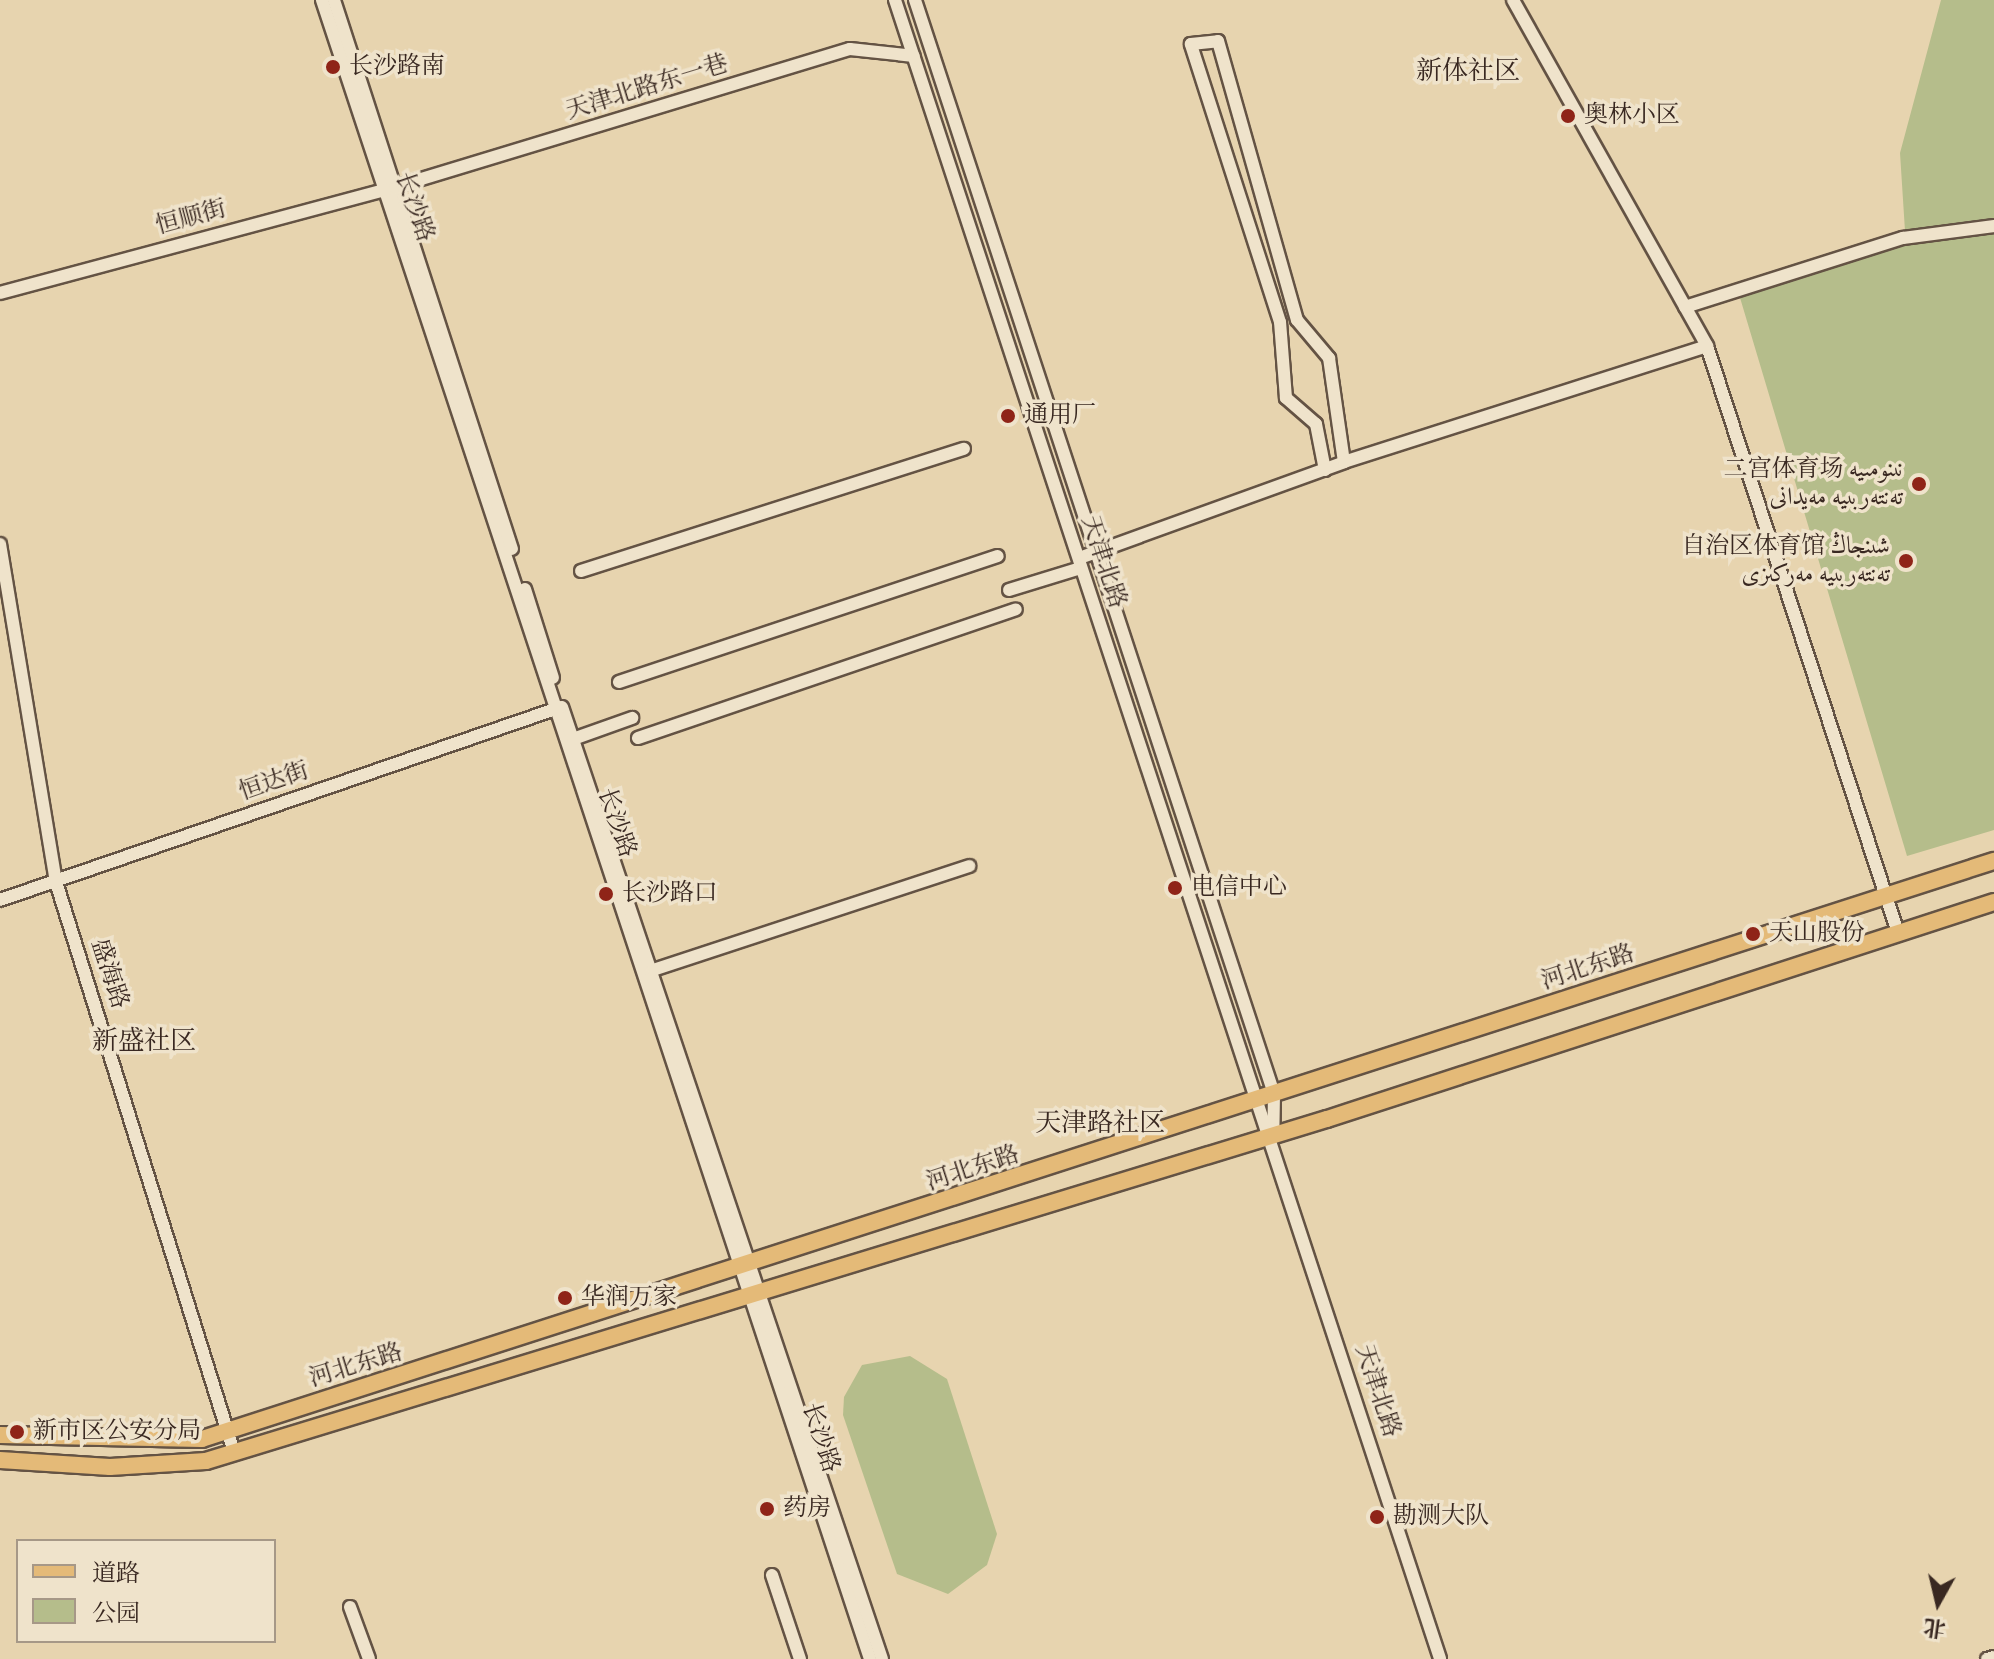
<!DOCTYPE html>
<meta charset="utf-8">
<style>
body{margin:0}
#map{position:relative;width:1994px;height:1659px;overflow:hidden;background:#e7d4af;font-family:"IM FELL English",Amiri,"Noto Serif SC",serif}
div>[style]{position:absolute}
.green>*{inset:0;background:#b5bd8b}
.roads{filter:drop-shadow(2px 0 #645344) drop-shadow(-2px 0 #645344) drop-shadow(0 2px #645344) drop-shadow(0 -2px #645344)}
.minor>*{height:12px;margin:-6px;padding:0 6px;transform-origin:6px;border-radius:6px;background:#efe3cb}
.major>*{height:16px;margin:-8px;padding:0 8px;transform-origin:8px;border-radius:8px;background:#e4ba78}
.dots>*{width:22px;height:22px;translate:-50% -50%;box-sizing:border-box;border:4px solid #efe3cb;border-radius:50%}
span{translate:-50% -50%;white-space:nowrap;text-align:center;line-height:1.15;-webkit-text-stroke:7px #efe3cb;paint-order:stroke}
.poi-label{font-size:24px;color:#392821}
.left{translate:0 -50%;text-align:left}
.right{translate:-100% -50%;text-align:right}
.street-label{font-size:24px;color:#392821}
.neighbourhood-label{font-size:26px;color:#392821}
.legend{position:absolute;left:16px;top:1539px;width:260px;height:104px;box-sizing:border-box;background:#efe3cb;border:2px solid #a69887;margin:0;padding:10px 14px;list-style:none;font-size:24px;color:#392821}
.legend li{display:flex;align-items:center;gap:16px;height:40px}
.legend b{width:40px;border:2px solid #a69887}
.north{position:absolute;left:1898px;top:1563px;width:80px;height:80px;-webkit-text-stroke:6px #efe3cb;paint-order:stroke;rotate:188deg;font-size:22px;font-weight:700;line-height:32px;text-align:center;color:#392821}
.north::after{content:'';display:block;margin:auto;width:28px;height:36px;background:#392821;clip-path:polygon(50% 0,100% 100%,50% 72%,0 100%)}
</style>
<div id="map">
<div class="green">
<div style="clip-path:polygon(1941px 0,1994px 0,1994px 830px,1907px 856px,1738px 291px,1905px 231px,1900px 153px)"></div>
<div style="clip-path:polygon(910px 1356px,947px 1379px,997px 1534px,987px 1565px,948px 1594px,897px 1574px,843px 1415px,844px 1397px,862px 1365px)"></div>
</div>
<div class="roads">
<div class="minor">
<div style="left:322px;top:0;width:1747px;rotate:71.72deg"></div>
<div style="left:334px;top:0;width:577px;rotate:72.04deg"></div>
<div style="left:895px;top:0;width:1746px;rotate:71.81deg"></div>
<div style="left:915px;top:0;width:1151px;rotate:71.83deg"></div>
<div style="left:1274px;top:1094px;width:39px;rotate:91deg"></div>
<div style="left:1513px;top:0;width:397px;rotate:60.7deg"></div>
<div style="left:1707px;top:346px;width:617px;rotate:71.98deg"></div>
<div style="left:0;top:293px;width:409px;rotate:-15deg"></div>
<div style="left:395px;top:187px;width:475px;rotate:-16.9deg"></div>
<div style="left:850px;top:49px;width:64px;rotate:6.2deg"></div>
<div style="left:1685px;top:307px;width:229px;rotate:-17.6deg"></div>
<div style="left:1903px;top:238px;width:92px;rotate:-7.5deg"></div>
<div style="left:1325px;top:470px;width:47px;rotate:-101.1deg"></div>
<div style="left:1316px;top:424px;width:40px;rotate:-139deg"></div>
<div style="left:1286px;top:398px;width:76px;rotate:-94.5deg"></div>
<div style="left:1280px;top:322px;width:292px;rotate:-107.8deg"></div>
<div style="left:1191px;top:44px;width:27px;rotate:-6deg"></div>
<div style="left:1218px;top:41px;width:290px;rotate:74.2deg"></div>
<div style="left:1297px;top:320px;width:50px;rotate:49.9deg"></div>
<div style="left:1329px;top:358px;width:105px;rotate:81.8deg"></div>
<div style="left:0;top:544px;width:343px;rotate:80.6deg"></div>
<div style="left:56px;top:882px;width:597px;rotate:72.66deg"></div>
<div style="left:1085px;top:556px;width:276px;rotate:-19.9deg"></div>
<div style="left:1344px;top:462px;width:381px;rotate:-17.7deg"></div>
<div style="left:581px;top:571px;width:402px;rotate:-17.7deg"></div>
<div style="left:525px;top:589px;width:93px;rotate:72.5deg"></div>
<div style="left:1009px;top:590px;width:75px;rotate:-17deg"></div>
<div style="left:619px;top:682px;width:399px;rotate:-18.4deg"></div>
<div style="left:562px;top:707px;width:1004px;rotate:71.42deg"></div>
<div style="left:638px;top:738px;width:399px;rotate:-18.8deg"></div>
<div style="left:573px;top:739px;width:63px;rotate:-19.6deg"></div>
<div style="left:0;top:900px;width:593px;rotate:-18.98deg"></div>
<div style="left:653px;top:970px;width:333px;rotate:-18.2deg"></div>
<div style="left:772px;top:1575px;width:89px;rotate:71.6deg"></div>
<div style="left:350px;top:1607px;width:55px;rotate:69.9deg"></div>
<div style="left:1987px;top:1659px;width:7px;rotate:-16deg"></div>
</div>
<div class="major">
<div style="left:0;top:1435px;width:202px;rotate:1.1deg"></div>
<div style="left:202px;top:1439px;width:1883px;rotate:-17.88deg"></div>
<div style="left:0;top:1460px;width:110px;rotate:3.6deg"></div>
<div style="left:110px;top:1467px;width:96px;rotate:-3.6deg"></div>
<div style="left:206px;top:1461px;width:1172px;rotate:-16.97deg"></div>
<div style="left:1327px;top:1119px;width:701px;rotate:-18.02deg"></div>
</div>
</div>
<div class="dots">
<div style="left:333px;top:67px;background:#8f2418"></div>
<div style="left:1568px;top:116px;background:#8f2418"></div>
<div style="left:1008px;top:416px;background:#8f2418"></div>
<div style="left:1919px;top:484px;background:#8f2418"></div>
<div style="left:1906px;top:561px;background:#8f2418"></div>
<div style="left:1175px;top:888px;background:#8f2418"></div>
<div style="left:606px;top:894px;background:#8f2418"></div>
<div style="left:1753px;top:934px;background:#8f2418"></div>
<div style="left:565px;top:1298px;background:#8f2418"></div>
<div style="left:17px;top:1432px;background:#8f2418"></div>
<div style="left:767px;top:1509px;background:#8f2418"></div>
<div style="left:1377px;top:1517px;background:#8f2418"></div>
</div>
<div class="poi-label">
<span class="left" style="left:349px;top:67px">长沙路南</span>
<span class="left" style="left:1584px;top:116px">奥林小区</span>
<span class="left" style="left:1024px;top:416px">通用厂</span>
<span class="right" style="left:1903px;top:484px">二宫体育场 نىنومىيە<br>تەنتەربىيە مەيدانى</span>
<span class="right" style="left:1890px;top:561px">自治区体育馆 شىنجاڭ<br>تەنتەربىيە مەركىزى</span>
<span class="left" style="left:1191px;top:888px">电信中心</span>
<span class="left" style="left:622px;top:894px">长沙路口</span>
<span class="left" style="left:1769px;top:934px">天山股份</span>
<span class="left" style="left:581px;top:1298px">华润万家</span>
<span class="left" style="left:33px;top:1432px">新市区公安分局</span>
<span class="left" style="left:783px;top:1509px">药房</span>
<span class="left" style="left:1393px;top:1517px">勘测大队</span>
</div>
<div class="street-label">
<span style="left:647px;top:88px;rotate:-17deg">天津北路东一巷</span>
<span style="left:414px;top:207px;rotate:71deg">长沙路</span>
<span style="left:191px;top:218px;rotate:-15deg">恒顺街</span>
<span style="left:1103px;top:562px;rotate:72deg">天津北路</span>
<span style="left:274px;top:782px;rotate:-19deg">恒达街</span>
<span style="left:616px;top:823px;rotate:71deg">长沙路</span>
<span style="left:1588px;top:968px;rotate:-18deg">河北东路</span>
<span style="left:109px;top:974px;rotate:72deg">盛海路</span>
<span style="left:973px;top:1169px;rotate:-18deg">河北东路</span>
<span style="left:356px;top:1366px;rotate:-17deg">河北东路</span>
<span style="left:1377px;top:1391px;rotate:72deg">天津北路</span>
<span style="left:820px;top:1438px;rotate:72deg">长沙路</span>
</div>
<div class="neighbourhood-label">
<span style="left:1468px;top:72px">新体社区</span>
<span style="left:144px;top:1042px">新盛社区</span>
<span style="left:1100px;top:1124px">天津路社区</span>
</div>
<ul class="legend">
<li><b style="height:10px;background:#e4ba78"></b>道路</li>
<li><b style="height:22px;background:#b5bd8b"></b>公园</li>
</ul>
<div class="north">北</div>
</div>
